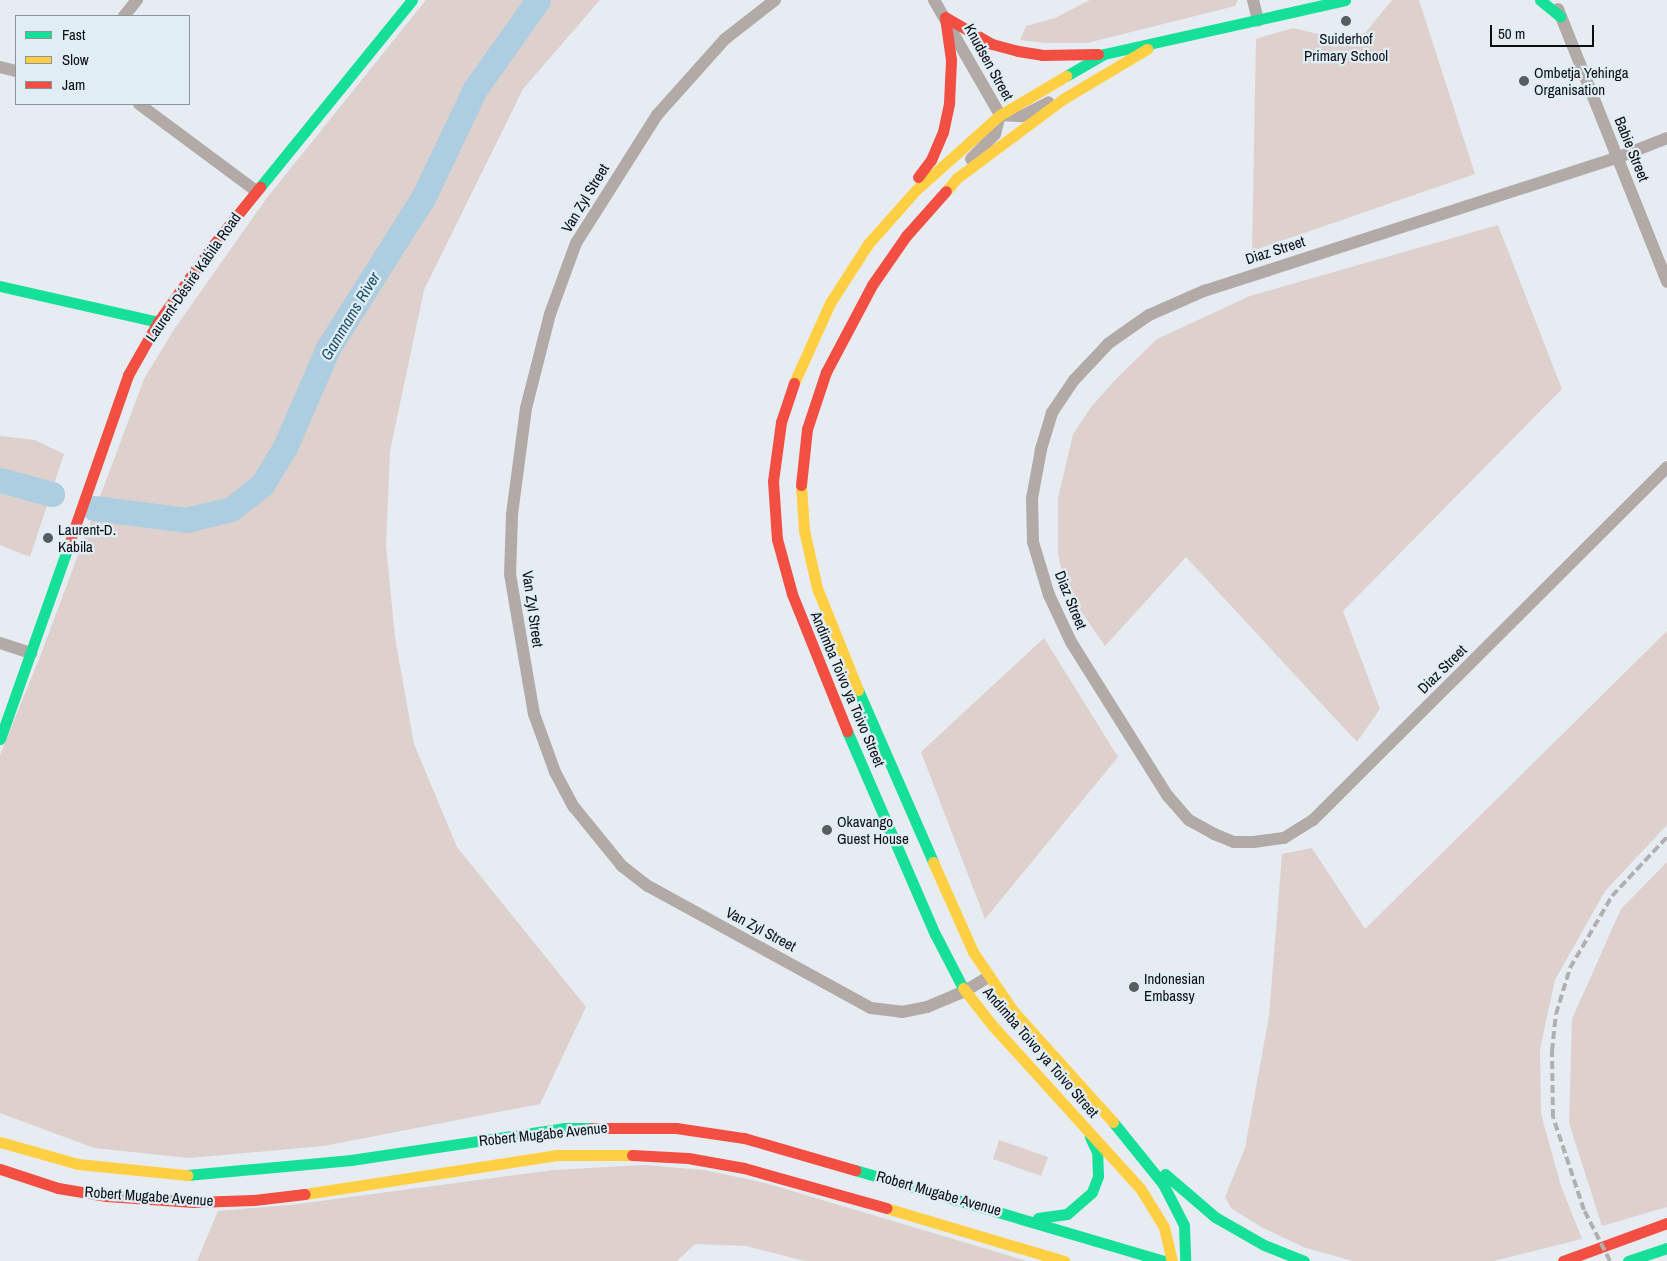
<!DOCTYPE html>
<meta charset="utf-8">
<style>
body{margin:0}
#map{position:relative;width:1667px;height:1261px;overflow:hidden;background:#e6ecf1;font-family:"Archivo Narrow",sans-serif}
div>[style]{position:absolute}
.green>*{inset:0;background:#ded0cc}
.river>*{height:25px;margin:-12.5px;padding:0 12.5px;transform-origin:12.5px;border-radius:12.5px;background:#adcde0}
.street>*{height:12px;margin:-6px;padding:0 6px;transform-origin:6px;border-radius:6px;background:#b1aaa6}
.fast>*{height:11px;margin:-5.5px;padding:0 5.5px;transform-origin:5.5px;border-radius:5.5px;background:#16e098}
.slow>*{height:11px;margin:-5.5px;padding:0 5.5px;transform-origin:5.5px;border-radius:5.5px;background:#ffcf43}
.jam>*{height:11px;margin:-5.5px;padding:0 5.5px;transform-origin:5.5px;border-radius:5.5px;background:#f24e42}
.rail>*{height:4px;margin-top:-2px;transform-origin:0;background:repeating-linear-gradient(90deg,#b0b0b0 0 8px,transparent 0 12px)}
.dots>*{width:14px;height:14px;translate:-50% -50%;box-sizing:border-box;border:2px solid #e1edf5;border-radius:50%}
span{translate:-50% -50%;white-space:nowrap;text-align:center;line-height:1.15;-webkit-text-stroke:4.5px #e1edf5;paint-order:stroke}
.poi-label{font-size:15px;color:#0a0e11}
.left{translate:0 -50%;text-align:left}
.street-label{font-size:15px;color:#0a0e11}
.water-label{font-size:16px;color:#194f68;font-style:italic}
.legend{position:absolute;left:15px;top:15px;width:175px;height:90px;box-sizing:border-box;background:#e1edf5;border:1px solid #8b949a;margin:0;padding:6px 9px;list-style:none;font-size:15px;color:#0a0e11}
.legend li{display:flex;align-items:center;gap:10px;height:25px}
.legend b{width:25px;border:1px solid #8b949a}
.scale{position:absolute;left:1490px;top:25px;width:104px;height:22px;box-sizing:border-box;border:2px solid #0a0e11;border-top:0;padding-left:6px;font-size:15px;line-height:18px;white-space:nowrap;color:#0a0e11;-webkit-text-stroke:4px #e1edf5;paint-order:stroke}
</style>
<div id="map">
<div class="green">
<div style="clip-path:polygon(426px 0,600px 0,523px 89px,424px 290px,390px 451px,386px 545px,395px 637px,414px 744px,457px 847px,586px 1007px,540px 1104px,324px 1146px,189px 1158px,94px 1148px,0 1113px,0 755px,41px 654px,144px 379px,173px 331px,266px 199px)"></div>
<div style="clip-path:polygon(1090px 0,1238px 0,1235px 6px,1087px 43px,1045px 43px,1020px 40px,1026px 26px,1055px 18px)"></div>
<div style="clip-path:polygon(1392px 0,1419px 0,1475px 174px,1252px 251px,1256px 39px,1293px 28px,1339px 39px,1365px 33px)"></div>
<div style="clip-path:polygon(1498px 225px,1562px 389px,1343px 611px,1380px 709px,1357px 742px,1186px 557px,1105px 646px,1066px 590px,1058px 554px,1058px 498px,1073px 434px,1092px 406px,1115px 380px,1157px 339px,1250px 296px)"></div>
<div style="clip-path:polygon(0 436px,35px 440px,64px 454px,30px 557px,0 545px)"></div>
<div style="clip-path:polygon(1667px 631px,1667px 825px,1605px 891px,1555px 980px,1540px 1049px,1541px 1114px,1561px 1186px,1582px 1239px,1494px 1261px,1353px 1261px,1306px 1248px,1261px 1227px,1231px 1208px,1225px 1197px,1245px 1148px,1269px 1016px,1282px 854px,1312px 848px,1365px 929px)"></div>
<div style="clip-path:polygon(1044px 638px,1118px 757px,985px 919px,921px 752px)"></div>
<div style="clip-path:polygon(1667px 862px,1667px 1207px,1602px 1226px,1569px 1123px,1572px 1019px,1621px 909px)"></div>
<div style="clip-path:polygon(999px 1140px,1048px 1157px,1041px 1176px,993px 1159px)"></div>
<div style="clip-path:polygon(644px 1165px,704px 1170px,765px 1183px,1027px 1261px,805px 1261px,746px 1246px,695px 1244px,677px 1261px,197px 1261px,218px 1211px,290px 1205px,554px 1170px)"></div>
</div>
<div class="river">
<div style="left:0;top:480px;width:54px;rotate:15.1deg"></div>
<div style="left:94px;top:508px;width:93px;rotate:7.4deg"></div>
<div style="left:186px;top:520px;width:46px;rotate:-13.7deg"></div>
<div style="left:231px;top:509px;width:39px;rotate:-38deg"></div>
<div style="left:262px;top:485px;width:44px;rotate:-58.8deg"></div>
<div style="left:285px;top:447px;width:108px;rotate:-66.5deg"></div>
<div style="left:328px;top:348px;width:178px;rotate:-57.7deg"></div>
<div style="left:423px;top:198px;width:121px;rotate:-64.5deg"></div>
<div style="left:475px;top:89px;width:109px;rotate:-54.7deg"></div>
</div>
<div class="street">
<div style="left:775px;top:0;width:63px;rotate:142deg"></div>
<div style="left:725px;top:39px;width:102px;rotate:131.8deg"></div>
<div style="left:657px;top:115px;width:151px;rotate:122.3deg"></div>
<div style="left:576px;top:243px;width:76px;rotate:110.1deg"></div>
<div style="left:550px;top:314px;width:97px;rotate:104.3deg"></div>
<div style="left:526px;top:408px;width:108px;rotate:97.5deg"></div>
<div style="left:512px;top:515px;width:59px;rotate:91.9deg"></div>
<div style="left:510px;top:574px;width:142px;rotate:80.3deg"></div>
<div style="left:534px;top:714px;width:62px;rotate:70.1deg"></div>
<div style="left:555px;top:772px;width:40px;rotate:62deg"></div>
<div style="left:574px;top:807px;width:76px;rotate:50.9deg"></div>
<div style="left:622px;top:866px;width:33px;rotate:38deg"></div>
<div style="left:648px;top:886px;width:254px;rotate:28.7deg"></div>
<div style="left:871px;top:1008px;width:31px;rotate:7deg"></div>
<div style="left:902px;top:1012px;width:25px;rotate:-11deg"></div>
<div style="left:927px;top:1007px;width:41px;rotate:-22.8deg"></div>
<div style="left:965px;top:991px;width:27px;rotate:-31deg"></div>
<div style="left:934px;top:0;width:133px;rotate:60.1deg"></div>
<div style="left:1253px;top:0;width:21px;rotate:76deg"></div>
<div style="left:1558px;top:9px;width:294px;rotate:68.2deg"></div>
<div style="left:124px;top:16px;width:21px;rotate:-51deg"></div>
<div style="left:0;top:67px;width:16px;rotate:14deg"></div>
<div style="left:139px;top:104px;width:146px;rotate:36.6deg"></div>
<div style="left:1000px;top:115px;width:22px;rotate:3deg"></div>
<div style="left:1022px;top:116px;width:30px;rotate:-27deg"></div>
<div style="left:1667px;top:138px;width:52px;rotate:158.4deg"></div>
<div style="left:1619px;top:157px;width:434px;rotate:162.1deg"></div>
<div style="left:1206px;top:290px;width:62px;rotate:156.3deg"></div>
<div style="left:1149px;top:315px;width:49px;rotate:145deg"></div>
<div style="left:1109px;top:343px;width:51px;rotate:133.4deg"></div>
<div style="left:1074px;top:380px;width:40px;rotate:124deg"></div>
<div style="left:1052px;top:413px;width:39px;rotate:107deg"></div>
<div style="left:1041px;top:450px;width:49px;rotate:100.6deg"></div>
<div style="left:1032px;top:498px;width:44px;rotate:88.7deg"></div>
<div style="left:1033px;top:542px;width:55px;rotate:73.2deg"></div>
<div style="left:1049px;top:595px;width:52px;rotate:64.9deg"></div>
<div style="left:1071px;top:642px;width:181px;rotate:57.9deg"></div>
<div style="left:1167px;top:795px;width:33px;rotate:49deg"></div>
<div style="left:1189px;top:820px;width:29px;rotate:29deg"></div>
<div style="left:1214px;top:834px;width:22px;rotate:22deg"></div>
<div style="left:1234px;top:842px;width:20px"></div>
<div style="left:1254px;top:842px;width:30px;rotate:-8deg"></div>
<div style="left:1284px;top:838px;width:34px;rotate:-32deg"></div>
<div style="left:1313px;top:820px;width:500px;rotate:-44.9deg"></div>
<div style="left:971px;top:159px;width:35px;rotate:-46deg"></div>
<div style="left:995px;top:134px;width:20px;rotate:-75deg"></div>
<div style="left:0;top:643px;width:33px;rotate:18deg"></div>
</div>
<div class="fast">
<div style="left:1540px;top:0;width:26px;rotate:39deg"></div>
<div style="left:1066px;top:76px;width:44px;rotate:-30.1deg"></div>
<div style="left:1104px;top:54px;width:247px;rotate:-12.6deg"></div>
<div style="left:260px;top:187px;width:241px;rotate:-50.9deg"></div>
<div style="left:0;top:286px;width:162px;rotate:12.8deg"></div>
<div style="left:858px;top:690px;width:188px;rotate:66.4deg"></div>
<div style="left:847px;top:731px;width:221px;rotate:66.6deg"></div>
<div style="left:935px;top:934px;width:61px;rotate:62.6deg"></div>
<div style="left:0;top:739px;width:213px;rotate:-70.5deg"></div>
<div style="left:1113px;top:1122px;width:80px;rotate:51.1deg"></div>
<div style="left:1163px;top:1184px;width:46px;rotate:62.9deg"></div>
<div style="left:1184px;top:1225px;width:36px;rotate:88deg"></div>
<div style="left:855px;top:1170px;width:322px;rotate:16.4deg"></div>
<div style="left:1165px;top:1174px;width:66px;rotate:40.7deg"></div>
<div style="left:1215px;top:1217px;width:56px;rotate:29.7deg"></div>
<div style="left:1264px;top:1245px;width:43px;rotate:21.8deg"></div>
<div style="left:187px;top:1175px;width:165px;rotate:-5.2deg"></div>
<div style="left:351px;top:1160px;width:215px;rotate:-8.5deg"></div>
<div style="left:564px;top:1128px;width:28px"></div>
<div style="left:1038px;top:1218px;width:29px;rotate:-8deg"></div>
<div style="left:1067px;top:1214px;width:33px;rotate:-41deg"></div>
<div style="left:1092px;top:1192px;width:17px;rotate:-69deg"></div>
<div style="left:1098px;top:1176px;width:24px;rotate:-92deg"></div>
<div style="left:1097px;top:1152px;width:17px;rotate:-115deg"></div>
<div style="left:1628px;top:1261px;width:41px;rotate:-18.4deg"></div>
</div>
<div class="slow">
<div style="left:946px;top:191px;width:17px;rotate:-50deg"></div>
<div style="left:957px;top:178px;width:132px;rotate:-36.7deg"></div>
<div style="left:1063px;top:99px;width:98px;rotate:-30.8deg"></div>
<div style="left:794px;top:383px;width:88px;rotate:-65.8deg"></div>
<div style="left:830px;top:303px;width:70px;rotate:-57.2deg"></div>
<div style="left:868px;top:244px;width:72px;rotate:-48.4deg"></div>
<div style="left:916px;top:190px;width:113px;rotate:-41.8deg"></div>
<div style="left:1000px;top:115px;width:77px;rotate:-30.6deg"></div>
<div style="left:801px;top:485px;width:45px;rotate:86.2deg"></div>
<div style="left:804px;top:530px;width:59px;rotate:77.4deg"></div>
<div style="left:817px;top:588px;width:110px;rotate:68.1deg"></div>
<div style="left:933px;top:862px;width:98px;rotate:66deg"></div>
<div style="left:973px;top:952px;width:73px;rotate:55.7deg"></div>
<div style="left:1014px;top:1012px;width:148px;rotate:48deg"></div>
<div style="left:963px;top:988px;width:47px;rotate:51.9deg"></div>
<div style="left:992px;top:1025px;width:220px;rotate:47.8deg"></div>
<div style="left:1140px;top:1188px;width:46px;rotate:58.4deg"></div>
<div style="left:1164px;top:1227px;width:35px;rotate:77deg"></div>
<div style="left:0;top:1142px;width:81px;rotate:15.8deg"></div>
<div style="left:78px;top:1164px;width:110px;rotate:5.8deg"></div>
<div style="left:305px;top:1194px;width:255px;rotate:-8.8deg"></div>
<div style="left:557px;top:1155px;width:75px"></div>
<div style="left:886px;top:1208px;width:186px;rotate:16.6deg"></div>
</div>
<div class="jam">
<div style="left:945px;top:17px;width:54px;rotate:29.9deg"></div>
<div style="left:992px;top:44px;width:27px;rotate:15deg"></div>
<div style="left:1018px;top:51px;width:24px;rotate:9deg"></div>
<div style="left:1042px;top:55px;width:56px;rotate:-1deg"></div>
<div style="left:918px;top:177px;width:21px;rotate:-53deg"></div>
<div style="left:931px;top:160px;width:30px;rotate:-67deg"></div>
<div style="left:943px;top:132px;width:30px;rotate:-78deg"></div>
<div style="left:949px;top:103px;width:43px;rotate:-87.3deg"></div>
<div style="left:951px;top:60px;width:43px;rotate:-97.9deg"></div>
<div style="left:794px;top:383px;width:41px;rotate:108.4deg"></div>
<div style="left:781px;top:422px;width:60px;rotate:97.7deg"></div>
<div style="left:773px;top:481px;width:58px;rotate:86.1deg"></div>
<div style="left:777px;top:539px;width:57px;rotate:74.7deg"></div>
<div style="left:792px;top:594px;width:148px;rotate:68.1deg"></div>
<div style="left:801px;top:485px;width:56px;rotate:-83.9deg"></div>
<div style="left:807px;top:429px;width:60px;rotate:-71.6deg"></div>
<div style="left:826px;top:372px;width:98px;rotate:-62.1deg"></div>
<div style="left:872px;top:285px;width:60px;rotate:-55.2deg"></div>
<div style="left:906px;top:236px;width:60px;rotate:-48.4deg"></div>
<div style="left:71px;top:538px;width:173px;rotate:-70.7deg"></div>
<div style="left:128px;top:375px;width:61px;rotate:-60.5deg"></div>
<div style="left:158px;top:322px;width:90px;rotate:-54.5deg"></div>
<div style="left:210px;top:249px;width:80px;rotate:-51.1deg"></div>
<div style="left:592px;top:1128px;width:84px"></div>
<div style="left:676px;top:1128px;width:69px;rotate:8.4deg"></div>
<div style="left:744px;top:1138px;width:116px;rotate:16.1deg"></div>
<div style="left:632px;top:1155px;width:56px;rotate:3.1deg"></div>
<div style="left:688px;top:1158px;width:57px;rotate:10.1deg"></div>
<div style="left:744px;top:1168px;width:148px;rotate:15.7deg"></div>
<div style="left:0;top:1169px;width:61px;rotate:18.1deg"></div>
<div style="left:58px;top:1188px;width:49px;rotate:9.5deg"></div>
<div style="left:106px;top:1196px;width:87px;rotate:3.9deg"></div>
<div style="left:193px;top:1202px;width:61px;rotate:-1.9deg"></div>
<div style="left:254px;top:1200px;width:51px;rotate:-6.7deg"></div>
<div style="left:1563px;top:1261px;width:111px;rotate:-20.1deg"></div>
</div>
<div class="rail">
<div style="left:1610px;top:1261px;width:57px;rotate:-117deg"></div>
<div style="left:1584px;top:1210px;width:98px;rotate:-108.4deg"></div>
<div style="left:1553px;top:1117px;width:66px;rotate:-90.9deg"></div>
<div style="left:1552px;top:1051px;width:37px;rotate:-84deg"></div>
<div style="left:1556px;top:1014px;width:48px;rotate:-73.1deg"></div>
<div style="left:1570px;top:968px;width:83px;rotate:-59.7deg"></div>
<div style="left:1612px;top:896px;width:81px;rotate:-47deg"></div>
</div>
<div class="dots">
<div style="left:1346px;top:21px;background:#575c5f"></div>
<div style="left:1524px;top:81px;background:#575c5f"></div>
<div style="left:48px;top:538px;background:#575c5f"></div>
<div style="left:827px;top:830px;background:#575c5f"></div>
<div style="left:1134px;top:987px;background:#575c5f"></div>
</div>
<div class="poi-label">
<span style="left:1346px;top:47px">Suiderhof<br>Primary School</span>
<span class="left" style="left:1534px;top:81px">Ombetja Yehinga<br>Organisation</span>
<span class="left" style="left:58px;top:538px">Laurent-D.<br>Kabila</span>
<span class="left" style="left:837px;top:830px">Okavango<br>Guest House</span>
<span class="left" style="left:1144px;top:987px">Indonesian<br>Embassy</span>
</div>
<div class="street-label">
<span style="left:989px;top:62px;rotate:61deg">Knudsen Street</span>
<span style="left:1632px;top:149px;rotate:68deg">Babie Street</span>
<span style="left:585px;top:198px;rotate:-59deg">Van Zyl Street</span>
<span style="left:1275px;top:250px;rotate:-18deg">Diaz Street</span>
<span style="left:193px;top:277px;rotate:-55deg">Laurent-Désiré Kabila Road</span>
<span style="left:1071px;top:600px;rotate:68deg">Diaz Street</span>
<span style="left:533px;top:609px;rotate:82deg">Van Zyl Street</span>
<span style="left:1442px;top:669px;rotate:-45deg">Diaz Street</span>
<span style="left:848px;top:689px;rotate:67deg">Andimba Toivo ya Toivo Street</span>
<span style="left:761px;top:929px;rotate:28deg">Van Zyl Street</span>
<span style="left:1041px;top:1052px;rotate:49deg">Andimba Toivo ya Toivo Street</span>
<span style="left:543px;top:1134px;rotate:-6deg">Robert Mugabe Avenue</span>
<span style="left:939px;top:1193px;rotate:16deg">Robert Mugabe Avenue</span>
<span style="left:149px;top:1196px;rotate:4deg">Robert Mugabe Avenue</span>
</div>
<div class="water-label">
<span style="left:350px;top:316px;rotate:-59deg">Gammams River</span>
</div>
<ul class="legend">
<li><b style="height:6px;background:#16e098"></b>Fast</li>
<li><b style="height:6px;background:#ffcf43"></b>Slow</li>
<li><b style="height:6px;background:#f24e42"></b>Jam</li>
</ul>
<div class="scale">50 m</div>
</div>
